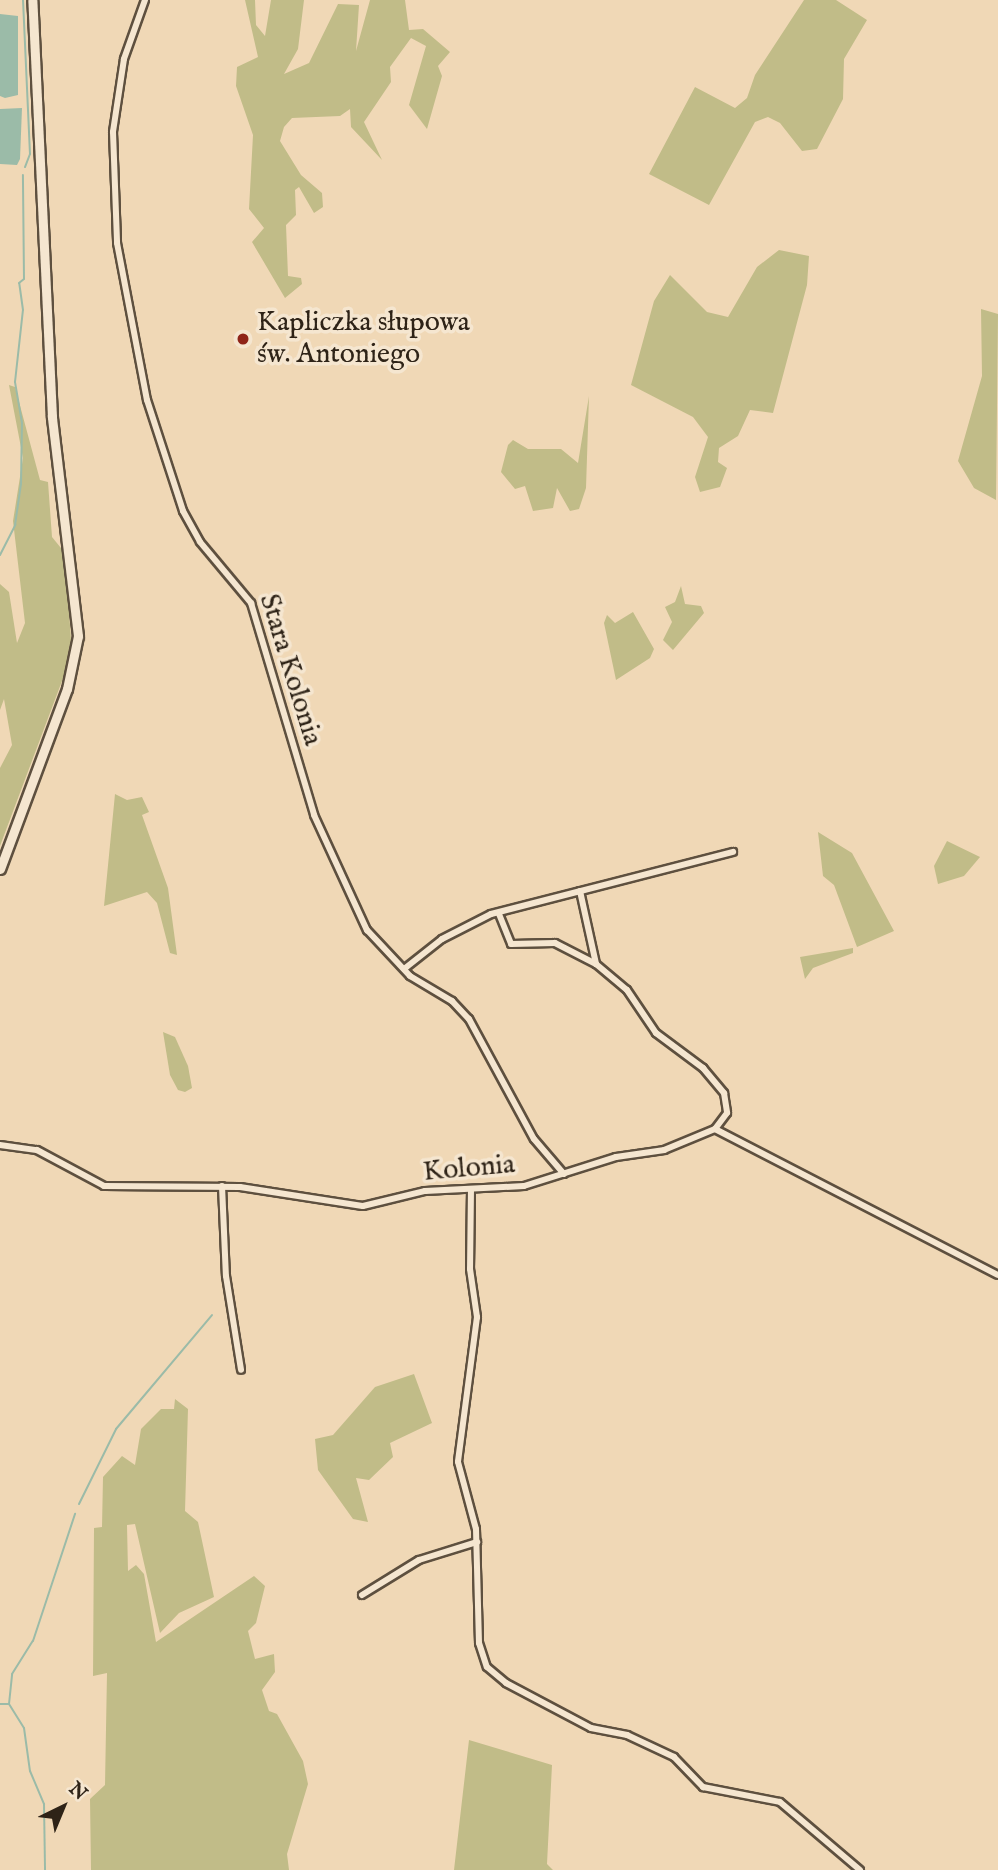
<!DOCTYPE html>
<meta charset="utf-8">
<style>
body{margin:0}
#map{position:relative;width:998px;height:1870px;overflow:hidden;background:#f0d8b6;font-family:"IM FELL English",serif}
div>[style]{position:absolute}
.green>*{inset:0;background:#c1bc88}
.water>*{inset:0;background:#9bbba8}
.stream>*{height:2px;margin:-1px;padding:0 1px;transform-origin:1px;border-radius:1px;background:#9bbba8}
.roads{filter:drop-shadow(2px 0 #5e503f) drop-shadow(-2px 0 #5e503f) drop-shadow(0 2px #5e503f) drop-shadow(0 -2px #5e503f)}
.street>*{height:6px;margin:-3px;padding:0 3px;transform-origin:3px;border-radius:3px;background:#f5e6d0}
.secondary>*{height:9px;margin:-4.5px;padding:0 4.5px;transform-origin:4.5px;border-radius:4.5px;background:#f5e6d0}
.dots>*{width:19px;height:19px;translate:-50% -50%;box-sizing:border-box;border:4px solid #f5e6d0;border-radius:50%}
span{translate:-50% -50%;white-space:nowrap;text-align:center;line-height:1.15;-webkit-text-stroke:7px #f5e6d0;paint-order:stroke}
.poi-label{font-size:28px;color:#2e2317}
.left{translate:0 -50%;text-align:left}
.street-label{font-size:28px;color:#2e2317}
.north{position:absolute;left:28px;top:1772px;width:70px;height:70px;-webkit-text-stroke:5px #f5e6d0;paint-order:stroke;rotate:43deg;font-size:19px;font-weight:700;line-height:28px;text-align:center;color:#2e2317}
.north::after{content:'';display:block;margin:auto;width:24px;height:32px;background:#2e2317;clip-path:polygon(50% 0,100% 100%,50% 72%,0 100%)}
</style>
<div id="map">
<div class="green">
<div style="clip-path:polygon(245px 0,255px 0,256px 25px,265px 36px,271px 0,304px 0,298px 49px,284px 74px,309px 63px,338px 4px,359px 5px,356px 51px,370px 0,405px 0,409px 30px,423px 29px,450px 52px,438px 66px,442px 76px,427px 129px,409px 105px,426px 46px,411px 38px,390px 67px,391px 82px,364px 122px,382px 160px,351px 127px,350px 109px,340px 116px,292px 118px,284px 127px,280px 141px,301px 175px,322px 193px,323px 207px,314px 213px,299px 187px,295px 190px,296px 215px,286px 225px,288px 276px,301px 278px,302px 284px,285px 298px,252px 242px,264px 228px,249px 209px,253px 135px,236px 86px,237px 67px,258px 57px)"></div>
<div style="clip-path:polygon(804px 0,836px 0,867px 20px,844px 59px,843px 99px,817px 149px,802px 151px,780px 123px,768px 117px,755px 122px,709px 205px,649px 174px,695px 87px,735px 108px,747px 98px,755px 75px)"></div>
<div style="clip-path:polygon(779px 250px,809px 256px,807px 285px,773px 413px,750px 410px,738px 436px,719px 448px,718px 462px,727px 468px,720px 487px,700px 492px,695px 477px,708px 437px,693px 417px,631px 385px,654px 301px,670px 275px,707px 312px,728px 317px,757px 267px)"></div>
<div style="clip-path:polygon(981px 309px,998px 314px,996px 500px,974px 488px,958px 461px,982px 376px)"></div>
<div style="clip-path:polygon(9px 385px,15px 387px,40px 480px,48px 482px,52px 537px,65px 553px,71px 640px,65px 673px,0 846px,0 768px,12px 745px,4px 699px,0 710px,0 584px,9px 592px,17px 643px,25px 623px,13px 521px,23px 458px)"></div>
<div style="clip-path:polygon(589px 396px,586px 488px,579px 509px,570px 511px,557px 488px,553px 508px,533px 511px,525px 486px,515px 489px,501px 472px,508px 445px,513px 440px,528px 449px,561px 449px,578px 463px)"></div>
<div style="clip-path:polygon(681px 586px,685px 604px,701px 606px,704px 613px,673px 650px,663px 640px,672px 622px,665px 607px,675px 602px)"></div>
<div style="clip-path:polygon(633px 612px,654px 649px,650px 658px,616px 680px,604px 623px,607px 615px,615px 623px)"></div>
<div style="clip-path:polygon(115px 794px,127px 800px,142px 797px,149px 812px,142px 815px,168px 888px,177px 955px,170px 953px,157px 903px,147px 892px,104px 906px)"></div>
<div style="clip-path:polygon(818px 832px,852px 853px,894px 931px,857px 947px,834px 885px,823px 876px)"></div>
<div style="clip-path:polygon(947px 841px,980px 857px,964px 876px,938px 884px,934px 866px)"></div>
<div style="clip-path:polygon(853px 948px,853px 953px,813px 968px,805px 979px,800px 957px)"></div>
<div style="clip-path:polygon(163px 1032px,175px 1037px,188px 1066px,192px 1088px,185px 1092px,178px 1090px,170px 1075px)"></div>
<div style="clip-path:polygon(414px 1374px,432px 1423px,390px 1443px,393px 1457px,369px 1480px,356px 1478px,368px 1522px,353px 1519px,318px 1470px,315px 1439px,333px 1435px,375px 1387px)"></div>
<div style="clip-path:polygon(175px 1399px,188px 1409px,185px 1511px,198px 1522px,214px 1597px,179px 1613px,160px 1633px,135px 1524px,127px 1525px,128px 1571px,136px 1565px,144px 1574px,156px 1642px,254px 1576px,265px 1586px,256px 1623px,248px 1631px,255px 1659px,274px 1654px,275px 1672px,262px 1690px,269px 1711px,277px 1714px,303px 1761px,308px 1784px,287px 1854px,289px 1870px,91px 1870px,90px 1799px,105px 1785px,107px 1673px,93px 1676px,94px 1528px,102px 1527px,103px 1477px,122px 1456px,135px 1465px,141px 1429px,161px 1409px,174px 1409px)"></div>
<div style="clip-path:polygon(469px 1740px,552px 1765px,547px 1864px,553px 1870px,454px 1870px)"></div>
</div>
<div class="water">
<div style="clip-path:polygon(0 14px,18px 16px,18px 95px,5px 98px,0 96px)"></div>
<div style="clip-path:polygon(22px 108px,20px 159px,17px 165px,0 164px,0 109px)"></div>
</div>
<div class="stream">
<div style="left:23px;top:0;width:154px;rotate:87.4deg"></div>
<div style="left:30px;top:154px;width:14px;rotate:111deg"></div>
<div style="left:0;top:555px;width:34px;rotate:-63deg"></div>
<div style="left:15px;top:525px;width:41px;rotate:-81.7deg"></div>
<div style="left:21px;top:484px;width:61px;rotate:-89.1deg"></div>
<div style="left:22px;top:423px;width:42px;rotate:-99.7deg"></div>
<div style="left:15px;top:382px;width:72px;rotate:-83.7deg"></div>
<div style="left:23px;top:310px;width:27px;rotate:-98deg"></div>
<div style="left:19px;top:283px;width:6px;rotate:-39deg"></div>
<div style="left:24px;top:279px;width:104px;rotate:-90.6deg"></div>
<div style="left:79px;top:1504px;width:84px;rotate:-63.7deg"></div>
<div style="left:116px;top:1429px;width:149px;rotate:-49.9deg"></div>
<div style="left:0;top:1704px;width:9px"></div>
<div style="left:9px;top:1704px;width:28px;rotate:58deg"></div>
<div style="left:24px;top:1728px;width:43px;rotate:82.1deg"></div>
<div style="left:30px;top:1771px;width:36px;rotate:67deg"></div>
<div style="left:44px;top:1804px;width:66px;rotate:89.1deg"></div>
<div style="left:9px;top:1704px;width:30px;rotate:-84deg"></div>
<div style="left:12px;top:1674px;width:39px;rotate:-58deg"></div>
<div style="left:33px;top:1641px;width:134px;rotate:-71.7deg"></div>
</div>
<div class="roads">
<div class="street">
<div style="left:145px;top:0;width:63px;rotate:109.6deg"></div>
<div style="left:124px;top:59px;width:74px;rotate:98.6deg"></div>
<div style="left:113px;top:132px;width:111px;rotate:87.9deg"></div>
<div style="left:117px;top:243px;width:160px;rotate:79.2deg"></div>
<div style="left:147px;top:400px;width:117px;rotate:72deg"></div>
<div style="left:183px;top:511px;width:35px;rotate:61deg"></div>
<div style="left:200px;top:542px;width:80px;rotate:50.1deg"></div>
<div style="left:251px;top:603px;width:221px;rotate:73.4deg"></div>
<div style="left:314px;top:815px;width:127px;rotate:65.3deg"></div>
<div style="left:367px;top:930px;width:63px;rotate:46.9deg"></div>
<div style="left:410px;top:976px;width:49px;rotate:30.8deg"></div>
<div style="left:452px;top:1001px;width:25px;rotate:47deg"></div>
<div style="left:469px;top:1019px;width:136px;rotate:61.6deg"></div>
<div style="left:534px;top:1139px;width:46px;rotate:49.4deg"></div>
<div style="left:580px;top:891px;width:75px;rotate:77.6deg"></div>
<div style="left:596px;top:964px;width:40px;rotate:40deg"></div>
<div style="left:627px;top:990px;width:52px;rotate:56deg"></div>
<div style="left:656px;top:1033px;width:59px;rotate:36.7deg"></div>
<div style="left:703px;top:1068px;width:33px;rotate:50deg"></div>
<div style="left:724px;top:1093px;width:20px;rotate:81deg"></div>
<div style="left:727px;top:1113px;width:20px;rotate:127deg"></div>
<div style="left:499px;top:914px;width:32px;rotate:68deg"></div>
<div style="left:511px;top:944px;width:44px;rotate:-1.3deg"></div>
<div style="left:555px;top:943px;width:46px;rotate:27.1deg"></div>
<div style="left:404px;top:969px;width:48px;rotate:-38.3deg"></div>
<div style="left:442px;top:939px;width:55px;rotate:-27deg"></div>
<div style="left:491px;top:914px;width:250px;rotate:-14.4deg"></div>
<div style="left:0;top:1145px;width:37px;rotate:8deg"></div>
<div style="left:37px;top:1150px;width:76px;rotate:28.2deg"></div>
<div style="left:104px;top:1186px;width:136px;rotate:0.4deg"></div>
<div style="left:240px;top:1187px;width:124px;rotate:8.8deg"></div>
<div style="left:363px;top:1206px;width:64px;rotate:-13.6deg"></div>
<div style="left:425px;top:1191px;width:99px;rotate:-2.9deg"></div>
<div style="left:524px;top:1186px;width:96px;rotate:-17.5deg"></div>
<div style="left:616px;top:1157px;width:49px;rotate:-8.3deg"></div>
<div style="left:664px;top:1150px;width:55px;rotate:-22.4deg"></div>
<div style="left:715px;top:1129px;width:318px;rotate:27.3deg"></div>
<div style="left:222px;top:1186px;width:90px;rotate:87.5deg"></div>
<div style="left:226px;top:1276px;width:95px;rotate:80.9deg"></div>
<div style="left:471px;top:1189px;width:80px;rotate:90.7deg"></div>
<div style="left:470px;top:1269px;width:49px;rotate:81.7deg"></div>
<div style="left:477px;top:1317px;width:146px;rotate:97.5deg"></div>
<div style="left:458px;top:1462px;width:69px;rotate:75deg"></div>
<div style="left:476px;top:1529px;width:114px;rotate:88.5deg"></div>
<div style="left:479px;top:1643px;width:25px;rotate:72deg"></div>
<div style="left:487px;top:1667px;width:25px;rotate:40deg"></div>
<div style="left:506px;top:1683px;width:96px;rotate:27.9deg"></div>
<div style="left:591px;top:1728px;width:37px;rotate:11deg"></div>
<div style="left:627px;top:1735px;width:52px;rotate:25.1deg"></div>
<div style="left:674px;top:1757px;width:42px;rotate:46deg"></div>
<div style="left:703px;top:1787px;width:78px;rotate:11deg"></div>
<div style="left:780px;top:1802px;width:105px;rotate:40.4deg"></div>
<div style="left:362px;top:1595px;width:67px;rotate:-31.6deg"></div>
<div style="left:419px;top:1560px;width:61px;rotate:-17.2deg"></div>
</div>
<div class="secondary">
<div style="left:0;top:869px;width:192px;rotate:-69.6deg"></div>
<div style="left:67px;top:689px;width:54px;rotate:-78.3deg"></div>
<div style="left:78px;top:636px;width:221px;rotate:-96.8deg"></div>
<div style="left:52px;top:417px;width:417px;rotate:-92.7deg"></div>
</div>
</div>
<div class="dots">
<div style="left:243px;top:339px;background:#8f2418"></div>
</div>
<div class="poi-label">
<span class="left" style="left:257px;top:339px">Kapliczka słupowa<br>św. Antoniego</span>
</div>
<div class="street-label">
<span style="left:290px;top:670px;rotate:73deg">Stara Kolonia</span>
<span style="left:469px;top:1169px;rotate:-5deg">Kolonia</span>
</div>
<div class="north">N</div>
</div>
